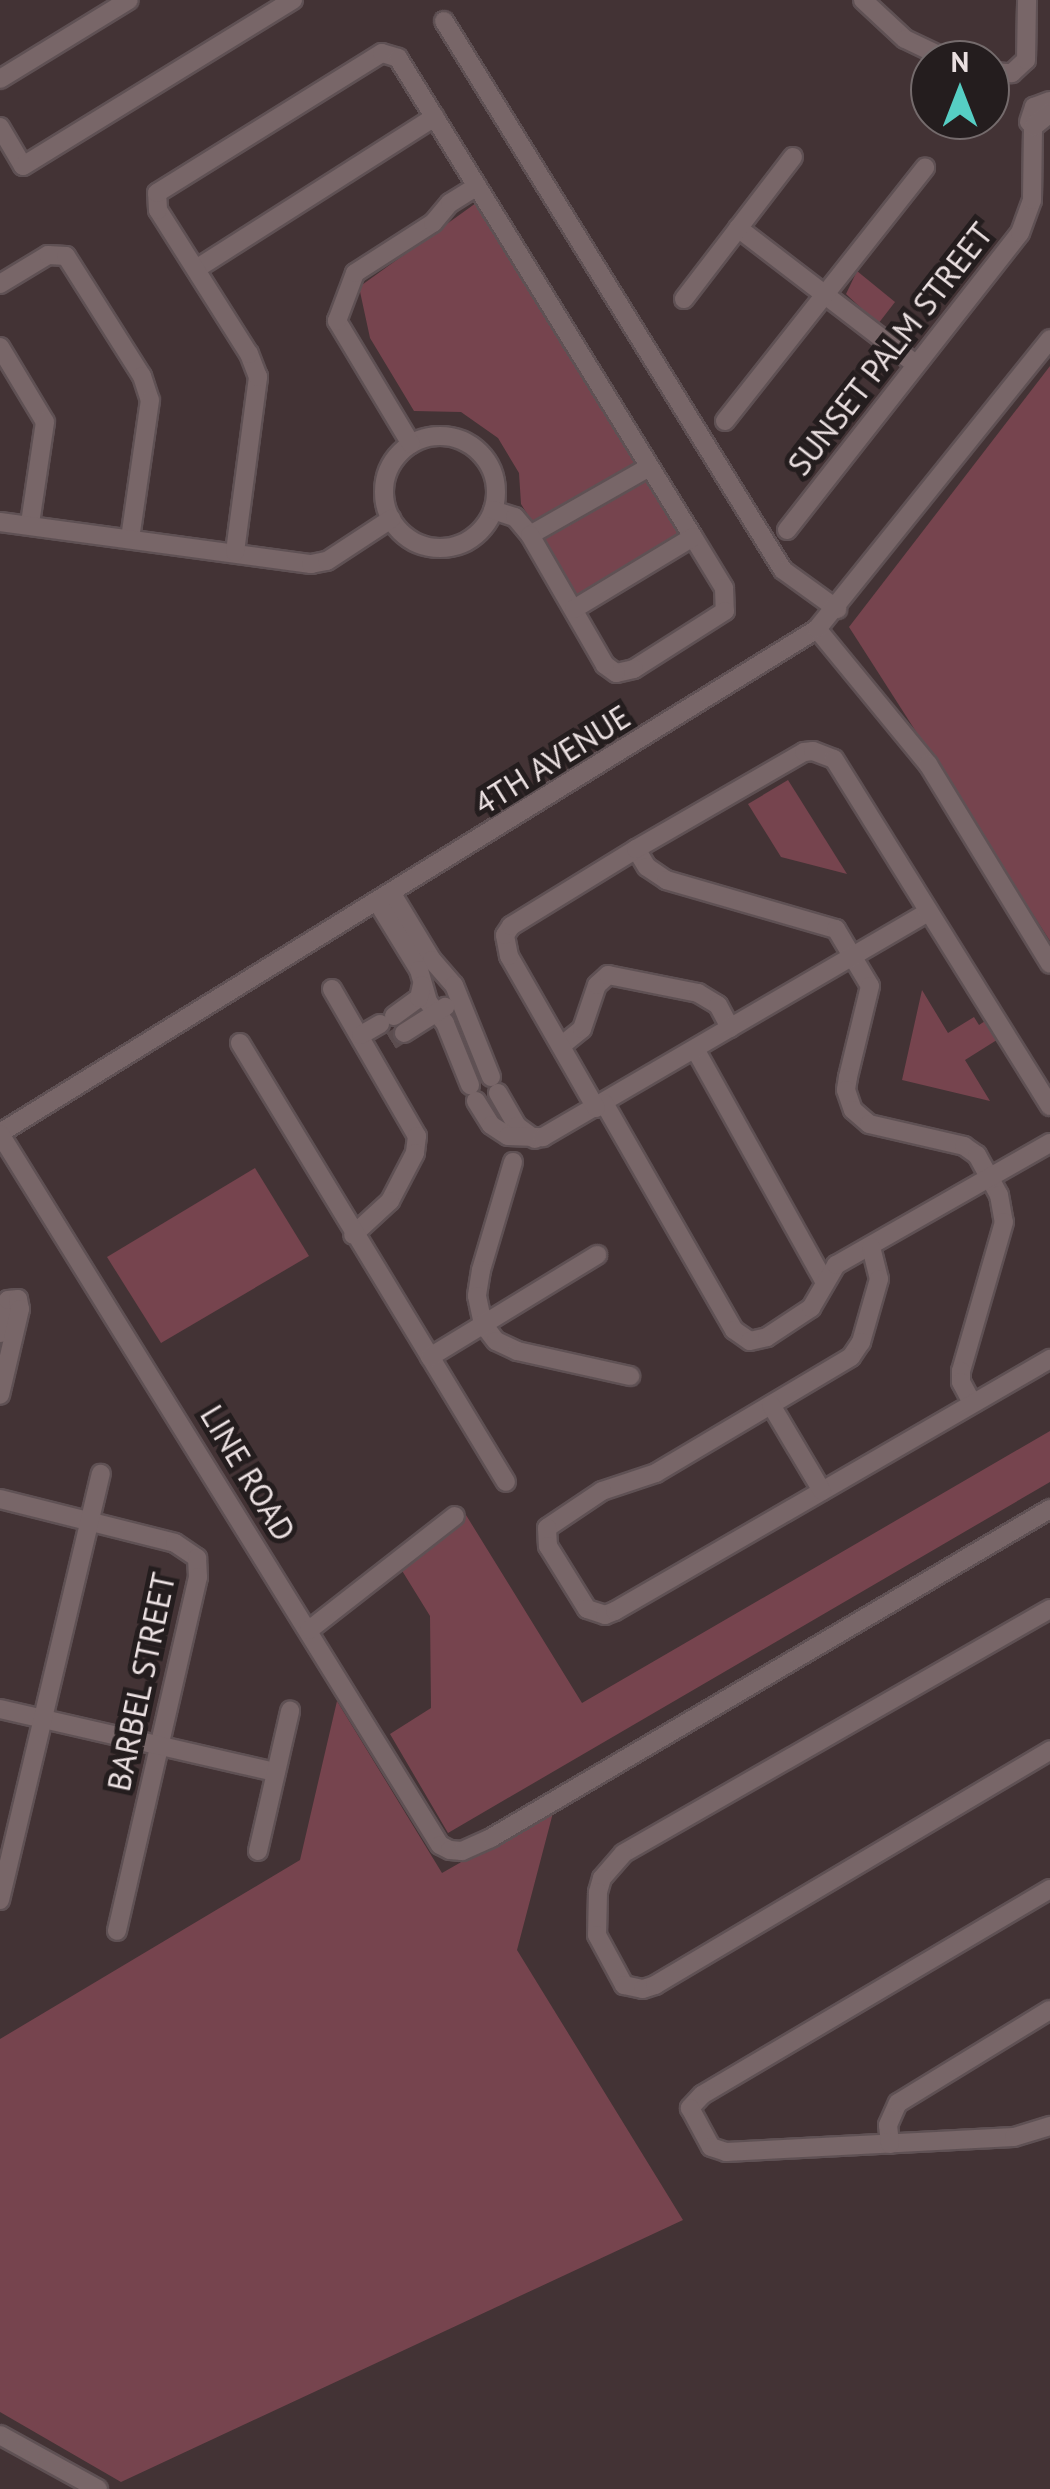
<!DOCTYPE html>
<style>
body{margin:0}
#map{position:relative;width:1050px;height:2489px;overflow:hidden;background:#433335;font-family:"PT Sans",sans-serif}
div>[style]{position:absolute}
.green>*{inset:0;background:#76444e}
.street-tunnel>*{height:18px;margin-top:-9px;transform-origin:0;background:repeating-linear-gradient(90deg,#5c4d4f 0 18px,transparent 0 27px)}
.roads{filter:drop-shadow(2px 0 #5f5154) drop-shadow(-2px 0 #5f5154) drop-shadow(0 2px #5f5154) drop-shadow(0 -2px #5f5154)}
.street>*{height:18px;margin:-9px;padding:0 9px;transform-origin:9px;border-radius:9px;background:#786668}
.street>.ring{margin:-9px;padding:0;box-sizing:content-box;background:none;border:18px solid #786668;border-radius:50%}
span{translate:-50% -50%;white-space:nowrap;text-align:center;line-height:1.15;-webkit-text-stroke:10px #241d1e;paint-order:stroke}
.street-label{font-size:32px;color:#ebe0e1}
.north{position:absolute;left:910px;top:40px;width:100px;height:100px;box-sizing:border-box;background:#241d1e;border:2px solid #746b6c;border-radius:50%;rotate:0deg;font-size:28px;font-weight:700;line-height:40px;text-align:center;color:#ebe0e1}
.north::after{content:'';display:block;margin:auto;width:35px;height:45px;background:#56cec4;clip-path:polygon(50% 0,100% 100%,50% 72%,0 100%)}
</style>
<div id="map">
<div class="green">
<div style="clip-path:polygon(476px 203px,637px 465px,534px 525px,521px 504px,519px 473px,498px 438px,461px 412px,414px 411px,370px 338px,359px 287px)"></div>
<div style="clip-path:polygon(857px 271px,895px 302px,878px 324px,846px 294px)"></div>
<div style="clip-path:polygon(1050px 366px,1050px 941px,849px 627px)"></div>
<div style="clip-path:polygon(645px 478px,680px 535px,577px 597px,541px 538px)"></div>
<div style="clip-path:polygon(788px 780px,847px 874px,781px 857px,748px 804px)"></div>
<div style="clip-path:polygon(922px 990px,948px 1033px,974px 1017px,979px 1025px,988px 1019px,1000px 1038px,965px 1060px,990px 1101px,902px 1080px)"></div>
<div style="clip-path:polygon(255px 1168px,309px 1256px,161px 1343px,107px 1257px)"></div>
<div style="clip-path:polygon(1050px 1431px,1050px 1482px,448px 1833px,390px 1734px,431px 1708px,430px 1616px,401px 1569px,466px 1515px,582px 1703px)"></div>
<div style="clip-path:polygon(337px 1701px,442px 1873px,554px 1809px,517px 1950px,683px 2220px,121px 2482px,0 2412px,0 2039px,300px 1860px)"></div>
</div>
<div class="street-tunnel">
<div style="left:391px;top:1041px;width:15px;rotate:-32deg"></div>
</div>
<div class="roads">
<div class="street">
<div style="left:863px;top:0;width:57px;rotate:42.9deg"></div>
<div style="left:905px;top:39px;width:49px;rotate:25.5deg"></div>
<div style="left:444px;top:21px;width:645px;rotate:58.31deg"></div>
<div style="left:783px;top:570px;width:67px;rotate:35.8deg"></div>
<div style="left:990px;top:72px;width:22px;rotate:3deg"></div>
<div style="left:1012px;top:73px;width:19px;rotate:-43deg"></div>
<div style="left:1026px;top:60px;width:60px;rotate:-89deg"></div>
<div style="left:0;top:79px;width:151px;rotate:-31.5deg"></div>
<div style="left:1029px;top:122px;width:16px;rotate:-72deg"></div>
<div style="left:1034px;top:107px;width:17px;rotate:-21deg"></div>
<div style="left:0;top:127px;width:45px;rotate:59.5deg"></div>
<div style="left:23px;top:166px;width:317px;rotate:-31.6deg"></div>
<div style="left:738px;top:228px;width:223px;rotate:37.5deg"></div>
<div style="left:196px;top:269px;width:283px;rotate:-32.5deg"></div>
<div style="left:0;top:284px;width:56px;rotate:-31.1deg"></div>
<div style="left:48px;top:255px;width:18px;rotate:3deg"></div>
<div style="left:66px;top:256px;width:142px;rotate:57.7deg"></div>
<div style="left:142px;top:376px;width:25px;rotate:72deg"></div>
<div style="left:150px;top:400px;width:139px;rotate:98.2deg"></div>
<div style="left:684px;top:299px;width:179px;rotate:-52.5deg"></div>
<div style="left:0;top:347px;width:87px;rotate:59deg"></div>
<div style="left:45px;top:422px;width:103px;rotate:98.4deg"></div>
<div style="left:725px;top:421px;width:323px;rotate:-51.7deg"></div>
<div class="ring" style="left:384px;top:436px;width:94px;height:94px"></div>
<div style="left:411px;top:444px;width:144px;rotate:-121deg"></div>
<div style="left:337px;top:321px;width:51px;rotate:-69.4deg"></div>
<div style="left:355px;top:273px;width:93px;rotate:-32.7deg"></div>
<div style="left:433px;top:223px;width:26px;rotate:-50deg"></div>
<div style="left:450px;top:203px;width:32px;rotate:-32deg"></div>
<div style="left:493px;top:510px;width:23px;rotate:18deg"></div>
<div style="left:515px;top:517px;width:23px;rotate:50deg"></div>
<div style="left:530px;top:535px;width:137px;rotate:-29.7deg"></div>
<div style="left:0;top:522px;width:314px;rotate:7.7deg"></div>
<div style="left:311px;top:564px;width:16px;rotate:-11deg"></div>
<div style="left:327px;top:561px;width:77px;rotate:-33.3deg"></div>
<div style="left:787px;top:530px;width:377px;rotate:-51.9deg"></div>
<div style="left:1020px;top:233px;width:35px;rotate:-70deg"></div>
<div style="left:1032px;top:200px;width:73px;rotate:-89.2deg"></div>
<div style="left:1033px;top:127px;width:22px;rotate:-39deg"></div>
<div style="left:235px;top:552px;width:177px;rotate:-82.5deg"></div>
<div style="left:258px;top:377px;width:25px;rotate:-111deg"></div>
<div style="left:249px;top:354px;width:170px;rotate:-122.3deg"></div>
<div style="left:158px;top:210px;width:17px;rotate:-93deg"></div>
<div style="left:157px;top:193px;width:265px;rotate:-31.9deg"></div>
<div style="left:382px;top:53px;width:17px;rotate:17deg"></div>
<div style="left:398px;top:58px;width:563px;rotate:58.37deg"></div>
<div style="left:693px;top:537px;width:60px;rotate:58.7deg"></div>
<div style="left:724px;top:588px;width:23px;rotate:88deg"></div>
<div style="left:725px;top:611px;width:108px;rotate:147.5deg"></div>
<div style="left:634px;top:669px;width:18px;rotate:167deg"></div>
<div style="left:616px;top:673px;width:14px;rotate:-144deg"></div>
<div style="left:605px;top:665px;width:150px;rotate:-120deg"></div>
<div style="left:574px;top:609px;width:139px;rotate:-31.2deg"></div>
<div style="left:817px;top:629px;width:175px;rotate:50.6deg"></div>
<div style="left:928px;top:764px;width:234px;rotate:58.6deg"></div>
<div style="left:636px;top:849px;width:21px;rotate:59deg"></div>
<div style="left:647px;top:867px;width:23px;rotate:34deg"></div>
<div style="left:666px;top:880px;width:177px;rotate:16.1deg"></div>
<div style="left:836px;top:929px;width:66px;rotate:59.2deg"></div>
<div style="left:870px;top:986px;width:94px;rotate:103.6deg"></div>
<div style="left:848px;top:1077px;width:13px;rotate:99deg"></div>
<div style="left:846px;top:1090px;width:21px;rotate:71deg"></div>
<div style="left:853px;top:1110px;width:21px;rotate:41deg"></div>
<div style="left:869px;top:1124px;width:98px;rotate:13deg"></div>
<div style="left:964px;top:1146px;width:16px;rotate:35deg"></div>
<div style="left:977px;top:1155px;width:46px;rotate:61.2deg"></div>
<div style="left:999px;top:1195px;width:27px;rotate:80deg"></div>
<div style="left:1004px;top:1222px;width:155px;rotate:106.1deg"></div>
<div style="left:961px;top:1371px;width:11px;rotate:90deg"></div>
<div style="left:961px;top:1382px;width:24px;rotate:62deg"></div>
<div style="left:392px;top:894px;width:77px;rotate:58.8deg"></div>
<div style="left:432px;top:960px;width:33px;rotate:49deg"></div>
<div style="left:454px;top:985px;width:99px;rotate:68.1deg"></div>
<div style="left:378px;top:903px;width:79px;rotate:58.5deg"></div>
<div style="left:419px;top:970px;width:33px;rotate:74deg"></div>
<div style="left:428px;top:1002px;width:27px;rotate:51deg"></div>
<div style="left:445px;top:1023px;width:67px;rotate:68deg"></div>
<div style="left:332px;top:989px;width:170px;rotate:60deg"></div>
<div style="left:417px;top:1136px;width:17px;rotate:97deg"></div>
<div style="left:415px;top:1153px;width:54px;rotate:117.5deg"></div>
<div style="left:390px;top:1201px;width:50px;rotate:137.4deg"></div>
<div style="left:394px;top:1016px;width:31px;rotate:-36deg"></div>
<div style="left:419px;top:998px;width:13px;rotate:-77deg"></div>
<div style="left:404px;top:1033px;width:49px;rotate:-32.4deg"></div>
<div style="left:361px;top:1035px;width:22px;rotate:-30deg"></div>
<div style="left:240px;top:1043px;width:513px;rotate:58.79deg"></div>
<div style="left:561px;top:1046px;width:27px;rotate:-39deg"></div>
<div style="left:582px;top:1029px;width:46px;rotate:-71.2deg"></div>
<div style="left:597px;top:985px;width:15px;rotate:-42deg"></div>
<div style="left:608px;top:975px;width:92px;rotate:11.3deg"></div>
<div style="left:698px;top:993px;width:23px;rotate:31deg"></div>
<div style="left:718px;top:1005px;width:26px;rotate:62deg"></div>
<div style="left:695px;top:1049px;width:265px;rotate:60.9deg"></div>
<div style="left:498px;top:1093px;width:38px;rotate:60deg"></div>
<div style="left:517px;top:1126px;width:22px;rotate:36deg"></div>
<div style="left:476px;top:1101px;width:28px;rotate:58deg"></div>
<div style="left:491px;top:1125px;width:20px;rotate:33deg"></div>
<div style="left:508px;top:1136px;width:35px;rotate:2deg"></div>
<div style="left:543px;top:1137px;width:446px;rotate:-30.3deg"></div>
<div style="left:604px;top:1103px;width:262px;rotate:60.2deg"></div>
<div style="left:734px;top:1330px;width:19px;rotate:35deg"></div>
<div style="left:750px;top:1341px;width:17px;rotate:-13deg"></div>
<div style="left:767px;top:1337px;width:53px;rotate:-33.4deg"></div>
<div style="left:811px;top:1308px;width:50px;rotate:-59.8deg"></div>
<div style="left:836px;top:1265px;width:246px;rotate:-29.7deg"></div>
<div style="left:596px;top:1108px;width:175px;rotate:-119.8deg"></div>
<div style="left:509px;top:956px;width:21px;rotate:-101deg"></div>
<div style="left:505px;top:935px;width:11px;rotate:-56deg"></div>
<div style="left:511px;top:926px;width:147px;rotate:-31.6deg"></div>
<div style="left:636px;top:849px;width:194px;rotate:-30deg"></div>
<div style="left:804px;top:752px;width:9px;rotate:-6deg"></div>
<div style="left:813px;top:751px;width:22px;rotate:21deg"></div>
<div style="left:834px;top:759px;width:409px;rotate:58.1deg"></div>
<div style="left:0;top:1133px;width:960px;rotate:-31.67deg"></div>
<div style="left:817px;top:629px;width:372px;rotate:-51.2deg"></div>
<div style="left:0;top:1134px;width:836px;rotate:58.25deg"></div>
<div style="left:440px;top:1845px;width:11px;rotate:27deg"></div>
<div style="left:450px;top:1850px;width:12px;rotate:5deg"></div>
<div style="left:462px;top:1851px;width:32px;rotate:-24deg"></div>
<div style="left:491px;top:1838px;width:649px;rotate:-30.48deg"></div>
<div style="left:513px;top:1162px;width:113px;rotate:106.5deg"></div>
<div style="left:481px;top:1270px;width:26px;rotate:99deg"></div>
<div style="left:477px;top:1296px;width:29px;rotate:78deg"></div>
<div style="left:483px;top:1324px;width:21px;rotate:53deg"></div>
<div style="left:496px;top:1341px;width:23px;rotate:25deg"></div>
<div style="left:517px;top:1351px;width:116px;rotate:12.5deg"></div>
<div style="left:871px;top:1247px;width:33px;rotate:76deg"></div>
<div style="left:879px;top:1279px;width:66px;rotate:105.9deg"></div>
<div style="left:861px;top:1342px;width:18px;rotate:124deg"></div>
<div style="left:851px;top:1357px;width:227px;rotate:149.3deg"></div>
<div style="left:656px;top:1473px;width:57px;rotate:161.6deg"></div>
<div style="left:602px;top:1491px;width:66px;rotate:146.1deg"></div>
<div style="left:547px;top:1528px;width:18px;rotate:87deg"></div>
<div style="left:548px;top:1546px;width:74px;rotate:58.2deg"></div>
<div style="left:587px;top:1609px;width:19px;rotate:18deg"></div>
<div style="left:605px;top:1615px;width:11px;rotate:-22deg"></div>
<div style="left:615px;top:1611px;width:503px;rotate:-30.08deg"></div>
<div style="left:0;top:1333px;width:34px;rotate:-76deg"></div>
<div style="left:8px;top:1300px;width:10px;rotate:-6deg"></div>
<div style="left:18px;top:1299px;width:10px;rotate:79deg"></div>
<div style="left:20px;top:1309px;width:88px;rotate:103.1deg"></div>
<div style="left:430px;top:1357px;width:196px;rotate:-31.4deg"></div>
<div style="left:771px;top:1405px;width:100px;rotate:59.3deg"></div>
<div style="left:0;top:1499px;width:180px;rotate:14.1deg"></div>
<div style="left:175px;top:1543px;width:27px;rotate:34deg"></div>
<div style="left:197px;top:1558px;width:19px;rotate:87deg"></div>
<div style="left:198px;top:1577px;width:363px;rotate:102.9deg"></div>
<div style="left:1050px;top:1609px;width:492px;rotate:150.2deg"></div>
<div style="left:623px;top:1854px;width:32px;rotate:131deg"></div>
<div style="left:602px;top:1878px;width:15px;rotate:106deg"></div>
<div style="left:598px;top:1892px;width:43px;rotate:91.3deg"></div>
<div style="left:597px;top:1935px;width:57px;rotate:61.6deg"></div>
<div style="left:624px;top:1985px;width:19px;rotate:12deg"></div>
<div style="left:643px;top:1989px;width:13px;rotate:-18deg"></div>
<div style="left:655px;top:1985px;width:460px;rotate:-30.7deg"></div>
<div style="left:309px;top:1630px;width:185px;rotate:-38deg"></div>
<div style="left:0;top:1709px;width:283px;rotate:12.9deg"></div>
<div style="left:258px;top:1851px;width:144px;rotate:-77.1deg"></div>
<div style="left:1050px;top:1889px;width:404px;rotate:149.4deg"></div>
<div style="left:702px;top:2095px;width:18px;rotate:133deg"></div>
<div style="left:690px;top:2108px;width:44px;rotate:61.7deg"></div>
<div style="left:711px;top:2147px;width:16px;rotate:18deg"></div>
<div style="left:726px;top:2152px;width:288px;rotate:-3deg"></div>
<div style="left:1014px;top:2137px;width:38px;rotate:-17deg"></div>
<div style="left:0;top:1900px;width:438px;rotate:-76.7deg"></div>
<div style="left:890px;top:2144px;width:19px;rotate:-96deg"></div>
<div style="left:888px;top:2125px;width:24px;rotate:-66deg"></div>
<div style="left:898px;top:2103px;width:178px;rotate:-31.5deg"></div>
<div style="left:0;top:2435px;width:112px;rotate:28.9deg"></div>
</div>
</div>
<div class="street-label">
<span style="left:890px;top:349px;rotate:-52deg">SUNSET PALM STREET</span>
<span style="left:552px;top:760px;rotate:-32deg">4TH AVENUE</span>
<span style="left:248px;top:1473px;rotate:59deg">LINE ROAD</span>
<span style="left:141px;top:1682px;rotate:-78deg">BARBEL STREET</span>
</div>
<div class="north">N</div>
</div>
